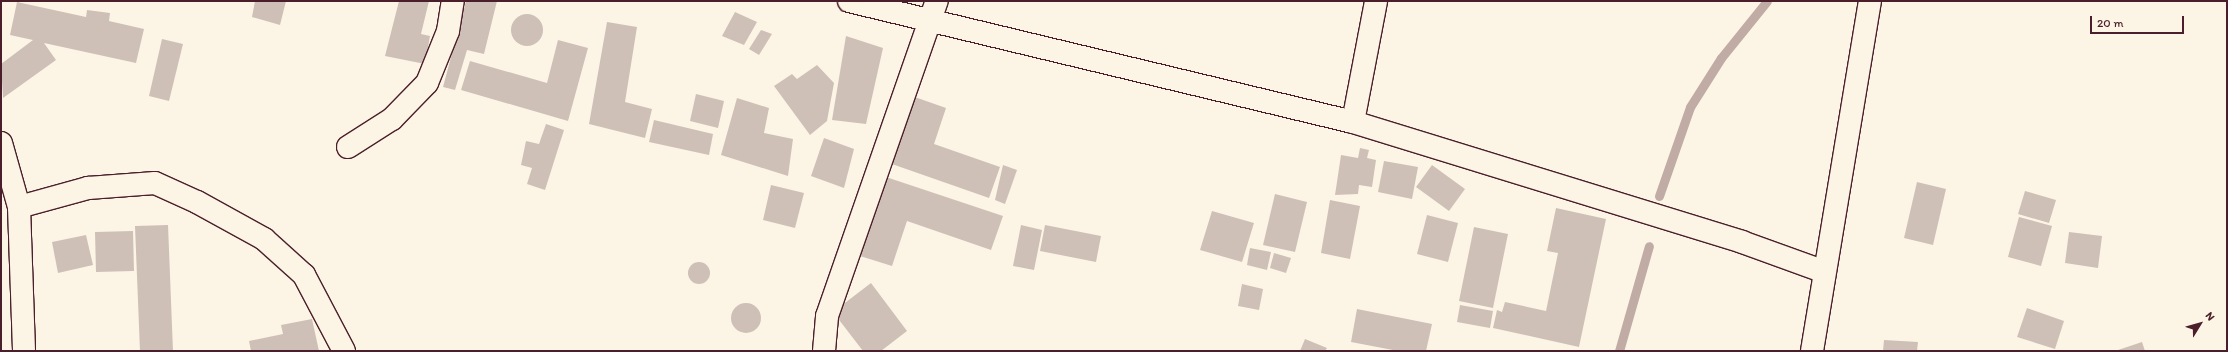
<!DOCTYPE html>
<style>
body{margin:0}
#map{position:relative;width:2228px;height:352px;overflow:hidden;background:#fcf5e5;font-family:Itim,sans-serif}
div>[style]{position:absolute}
.stream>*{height:9px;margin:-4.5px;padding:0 4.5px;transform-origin:4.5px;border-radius:4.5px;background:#c0aca5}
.building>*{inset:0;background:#cfc0b7}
.round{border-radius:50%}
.roads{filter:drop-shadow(1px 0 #4a1f2b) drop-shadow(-1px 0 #4a1f2b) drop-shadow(0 1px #4a1f2b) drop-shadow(0 -1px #4a1f2b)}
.minor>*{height:22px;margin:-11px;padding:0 11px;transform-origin:11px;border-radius:11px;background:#fcf5e5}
span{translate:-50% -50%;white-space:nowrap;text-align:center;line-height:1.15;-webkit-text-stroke:4px #fcf5e5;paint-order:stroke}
.frame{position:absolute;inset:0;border:2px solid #4a1f2b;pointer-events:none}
.north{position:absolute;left:2180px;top:304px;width:40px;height:40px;-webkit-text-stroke:3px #fcf5e5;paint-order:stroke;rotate:53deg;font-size:11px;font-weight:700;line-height:16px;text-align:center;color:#4a1f2b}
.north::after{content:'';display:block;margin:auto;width:14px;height:18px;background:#4a1f2b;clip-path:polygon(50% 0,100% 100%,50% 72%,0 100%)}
.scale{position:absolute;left:2090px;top:16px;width:94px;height:18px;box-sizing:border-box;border:2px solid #4a1f2b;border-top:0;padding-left:5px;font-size:12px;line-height:14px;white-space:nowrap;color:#4a1f2b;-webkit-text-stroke:3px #fcf5e5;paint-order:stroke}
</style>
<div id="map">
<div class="stream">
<div style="left:1659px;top:196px;width:94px;rotate:-70.8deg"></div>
<div style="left:1690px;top:107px;width:58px;rotate:-57.7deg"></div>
<div style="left:1721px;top:58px;width:73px;rotate:-51.1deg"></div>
<div style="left:1619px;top:351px;width:109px;rotate:-74.1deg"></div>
</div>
<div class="building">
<div style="clip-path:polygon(255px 1px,286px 1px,280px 25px,252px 17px)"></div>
<div style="clip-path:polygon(399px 1px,429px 1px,421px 34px,430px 36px,425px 64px,385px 56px)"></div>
<div style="clip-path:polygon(466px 1px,497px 1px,484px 54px,467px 50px,455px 90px,443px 87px)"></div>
<div style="clip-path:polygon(17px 2px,86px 17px,87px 10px,110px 13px,109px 21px,144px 29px,136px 63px,44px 43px,56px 60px,3px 98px,1px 64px,33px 40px,10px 35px)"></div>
<div style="clip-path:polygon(735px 12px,757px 22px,744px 45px,722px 36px)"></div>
<div class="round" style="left:511px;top:14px;width:32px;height:32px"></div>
<div style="clip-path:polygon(607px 22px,637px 27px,625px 102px,652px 109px,645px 138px,589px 124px)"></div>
<div style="clip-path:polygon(761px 30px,772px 34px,759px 55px,749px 49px)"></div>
<div style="clip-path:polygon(846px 36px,883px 48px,866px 124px,832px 120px)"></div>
<div style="clip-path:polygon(162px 39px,183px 44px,169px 101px,149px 96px)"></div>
<div style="clip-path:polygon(558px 40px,588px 48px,568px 121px,461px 90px,470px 61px,547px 83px)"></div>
<div style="clip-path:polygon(817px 65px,834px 83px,827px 121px,810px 135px,774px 86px,792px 74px,797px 79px)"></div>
<div style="clip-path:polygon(696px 94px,724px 101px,718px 128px,690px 121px)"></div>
<div style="clip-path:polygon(912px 96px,946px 108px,934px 144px,1000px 167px,989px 198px,889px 163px)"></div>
<div style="clip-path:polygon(737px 98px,769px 108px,764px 133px,793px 139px,788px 176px,721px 155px)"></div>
<div style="clip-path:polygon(654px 120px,713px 134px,709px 155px,649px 142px)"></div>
<div style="clip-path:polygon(546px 124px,564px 130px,545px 190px,527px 184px,532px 168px,521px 165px,526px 141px,539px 144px)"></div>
<div style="clip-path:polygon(824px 138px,854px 149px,844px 188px,811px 176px)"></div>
<div style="clip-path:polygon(1360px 148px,1369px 150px,1367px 158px,1376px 160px,1372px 187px,1359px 185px,1358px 194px,1335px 195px,1341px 155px,1358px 158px)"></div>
<div style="clip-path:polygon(1384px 161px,1418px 167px,1412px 199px,1378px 192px)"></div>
<div style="clip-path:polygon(1003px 165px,1017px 170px,1005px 204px,995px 200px)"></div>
<div style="clip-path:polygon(1432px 165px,1465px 189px,1449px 211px,1416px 187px)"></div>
<div style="clip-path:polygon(886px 177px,1003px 216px,991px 250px,907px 221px,892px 266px,860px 256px)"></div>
<div style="clip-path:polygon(1917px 182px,1946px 189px,1933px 245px,1904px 238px)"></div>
<div style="clip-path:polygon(771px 185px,804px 193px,795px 228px,763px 220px)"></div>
<div style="clip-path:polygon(2025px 191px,2056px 200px,2049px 223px,2018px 214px)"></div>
<div style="clip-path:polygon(1275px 194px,1307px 202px,1295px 252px,1263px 245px)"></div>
<div style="clip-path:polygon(1330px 200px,1360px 206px,1350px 259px,1321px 253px)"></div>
<div style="clip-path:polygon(1556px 208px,1606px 219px,1579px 347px,1493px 328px,1497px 310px,1502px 312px,1505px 302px,1546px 311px,1558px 253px,1547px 251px)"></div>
<div style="clip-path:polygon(1212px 211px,1254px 223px,1242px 262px,1200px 250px)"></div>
<div style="clip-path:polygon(1427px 215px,1458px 223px,1448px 262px,1417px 254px)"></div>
<div style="clip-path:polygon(2019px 217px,2052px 226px,2041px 266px,2008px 257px)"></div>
<div style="clip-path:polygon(168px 225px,173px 351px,140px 351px,135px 226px)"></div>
<div style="clip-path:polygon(1021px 225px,1042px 230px,1034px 270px,1013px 266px)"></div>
<div style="clip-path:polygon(1045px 225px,1101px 236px,1096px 262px,1040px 251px)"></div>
<div style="clip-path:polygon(1474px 227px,1508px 234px,1493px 308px,1459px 301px)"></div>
<div style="clip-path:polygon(133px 231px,134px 271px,96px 272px,95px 232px)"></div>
<div style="clip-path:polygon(2069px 232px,2102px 236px,2098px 268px,2065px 263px)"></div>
<div style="clip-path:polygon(86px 235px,93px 265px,58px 273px,52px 242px)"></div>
<div style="clip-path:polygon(1250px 248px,1271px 252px,1267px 270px,1247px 265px)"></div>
<div style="clip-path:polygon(1274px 253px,1291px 258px,1286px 273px,1270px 268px)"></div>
<div class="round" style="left:688px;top:262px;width:22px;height:22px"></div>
<div style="clip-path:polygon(871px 283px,907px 331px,881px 351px,863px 351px,833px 312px)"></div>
<div style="clip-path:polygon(1242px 284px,1263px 289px,1259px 310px,1238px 306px)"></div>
<div class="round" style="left:731px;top:303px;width:30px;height:30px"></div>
<div style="clip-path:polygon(1460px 305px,1493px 311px,1490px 328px,1457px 322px)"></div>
<div style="clip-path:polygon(2027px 308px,2064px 321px,2055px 349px,2017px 337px)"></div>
<div style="clip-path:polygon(1357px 309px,1432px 324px,1426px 351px,1398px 351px,1351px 342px)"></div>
<div style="clip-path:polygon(312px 319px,319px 351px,251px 351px,249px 341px,283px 334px,281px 325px)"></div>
<div style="clip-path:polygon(1305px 339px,1327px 348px,1325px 351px,1300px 351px)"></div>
<div style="clip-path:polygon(1884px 340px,1918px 342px,1917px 351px,1883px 351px)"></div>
<div style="clip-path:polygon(2142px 342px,2145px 351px,2115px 351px)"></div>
</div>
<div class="roads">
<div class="minor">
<div style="left:849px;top:1px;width:518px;rotate:13.5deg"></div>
<div style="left:1353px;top:122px;width:407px;rotate:17.1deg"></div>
<div style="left:1742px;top:242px;width:85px;rotate:19.9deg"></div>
<div style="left:1353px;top:122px;width:123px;rotate:-79.2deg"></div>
<div style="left:1px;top:143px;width:66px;rotate:74.3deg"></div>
<div style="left:19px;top:207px;width:144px;rotate:88deg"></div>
<div style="left:348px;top:147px;width:52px;rotate:-32.5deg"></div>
<div style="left:392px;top:119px;width:50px;rotate:-45.8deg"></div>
<div style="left:427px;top:83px;width:56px;rotate:-68deg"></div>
<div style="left:448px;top:31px;width:30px;rotate:-81deg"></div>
<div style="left:19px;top:207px;width:72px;rotate:-15.4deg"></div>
<div style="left:88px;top:188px;width:67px;rotate:-4.3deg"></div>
<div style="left:155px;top:183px;width:46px;rotate:24.3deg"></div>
<div style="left:197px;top:202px;width:77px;rotate:28.9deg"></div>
<div style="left:264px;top:239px;width:54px;rotate:42deg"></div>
<div style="left:304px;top:275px;width:86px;rotate:62.2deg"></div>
<div style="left:824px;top:351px;width:35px;rotate:-85deg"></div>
<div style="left:827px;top:316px;width:334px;rotate:-70.8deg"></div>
<div style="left:1812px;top:351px;width:355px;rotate:-80.6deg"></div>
</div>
</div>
<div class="frame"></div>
<div class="north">N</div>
<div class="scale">20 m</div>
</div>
